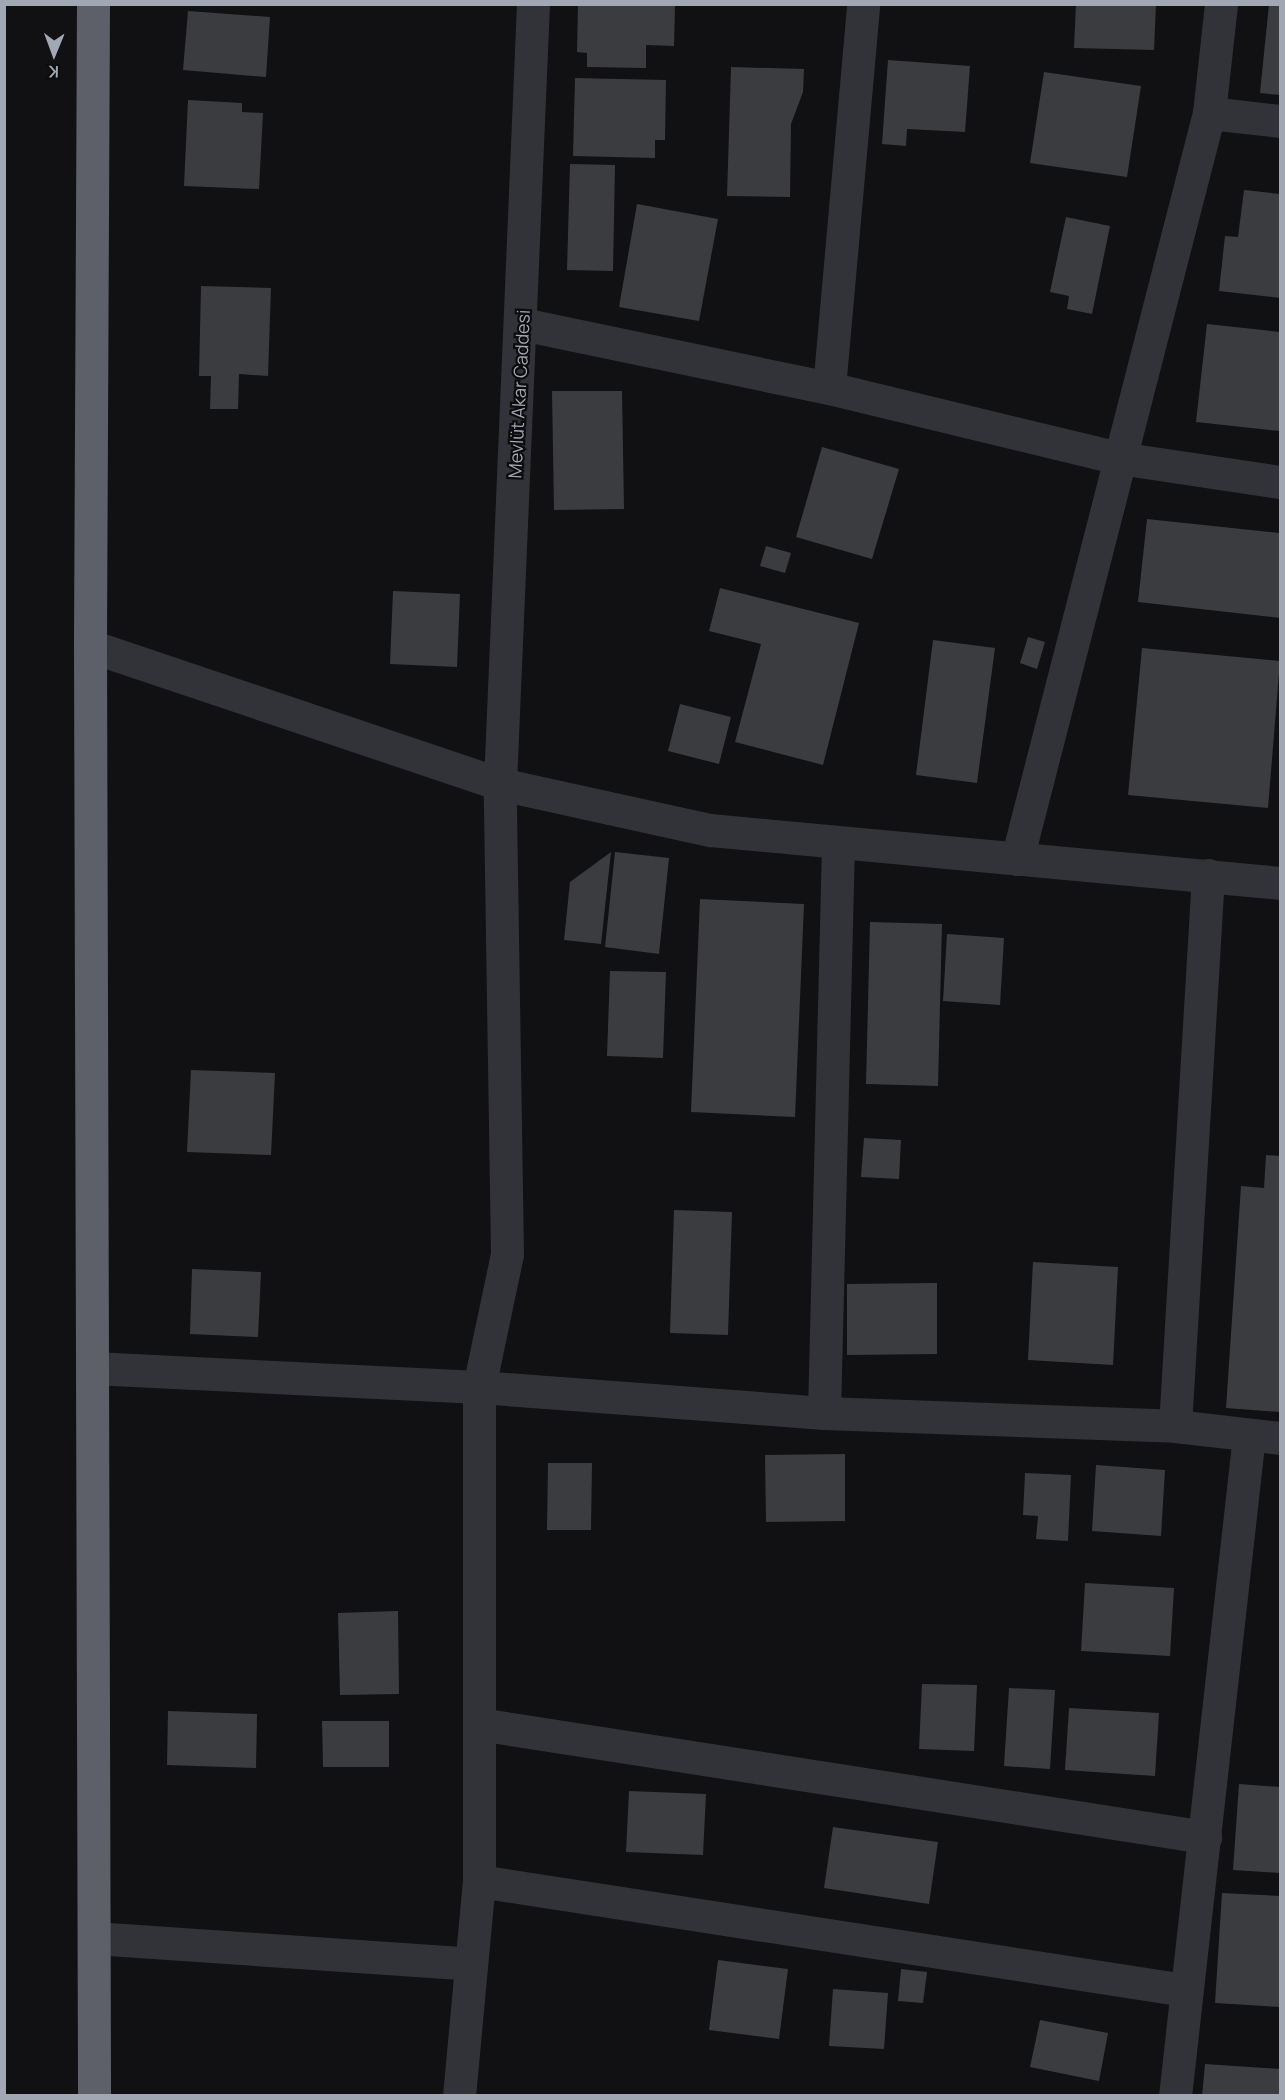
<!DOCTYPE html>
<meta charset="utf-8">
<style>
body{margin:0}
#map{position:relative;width:1285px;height:2100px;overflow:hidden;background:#111113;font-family:Manrope,sans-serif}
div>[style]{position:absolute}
.building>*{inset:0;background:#3b3c40}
.minor>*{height:33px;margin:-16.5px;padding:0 16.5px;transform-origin:16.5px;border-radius:16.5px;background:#323338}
.highway>*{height:33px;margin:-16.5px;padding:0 16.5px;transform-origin:16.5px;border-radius:16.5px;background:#5e6069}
span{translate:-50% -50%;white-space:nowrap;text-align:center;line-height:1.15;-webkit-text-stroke:4.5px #0c0c0e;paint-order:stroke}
.street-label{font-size:18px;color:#a2a7b4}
.frame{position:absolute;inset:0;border:6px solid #a2a7b4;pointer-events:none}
.north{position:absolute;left:24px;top:24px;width:60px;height:60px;-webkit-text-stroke:4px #0c0c0e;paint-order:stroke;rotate:181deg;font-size:16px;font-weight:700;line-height:24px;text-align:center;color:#a2a7b4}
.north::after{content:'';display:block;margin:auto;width:21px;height:27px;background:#a2a7b4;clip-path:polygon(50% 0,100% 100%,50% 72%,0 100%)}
</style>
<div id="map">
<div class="building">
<div style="clip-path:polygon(578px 4px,675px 4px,674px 46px,646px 45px,646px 68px,587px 67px,587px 53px,577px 52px)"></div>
<div style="clip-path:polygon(1076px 4px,1156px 4px,1154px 50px,1074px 48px)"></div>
<div style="clip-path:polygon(1269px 4px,1280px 4px,1280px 95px,1260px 93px)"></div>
<div style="clip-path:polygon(188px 11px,270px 17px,266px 77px,183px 70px)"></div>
<div style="clip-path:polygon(888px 60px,970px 66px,965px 132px,907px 129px,906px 146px,882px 144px)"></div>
<div style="clip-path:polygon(731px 67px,804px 69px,803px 92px,791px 124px,790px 197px,727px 196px)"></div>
<div style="clip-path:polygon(1044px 72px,1141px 86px,1127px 177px,1030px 163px)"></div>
<div style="clip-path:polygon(575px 78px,666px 80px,665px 140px,655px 140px,655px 158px,573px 156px)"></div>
<div style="clip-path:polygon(188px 100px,242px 103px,242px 112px,263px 113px,259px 189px,184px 186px)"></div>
<div style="clip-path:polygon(570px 164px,615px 165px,613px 271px,567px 270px)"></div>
<div style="clip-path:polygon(1244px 190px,1280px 194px,1280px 298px,1219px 291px,1225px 236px,1238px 237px)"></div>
<div style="clip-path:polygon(637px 204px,718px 219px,699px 321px,619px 307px)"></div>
<div style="clip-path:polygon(1066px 217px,1110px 226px,1092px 314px,1067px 309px,1069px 296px,1050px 292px)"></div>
<div style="clip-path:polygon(201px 286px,271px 288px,268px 376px,239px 374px,238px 409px,210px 409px,211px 376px,199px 376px)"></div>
<div style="clip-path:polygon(1207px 324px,1280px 332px,1280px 431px,1196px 422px)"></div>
<div style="clip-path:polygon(552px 391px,622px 391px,624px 509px,554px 510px)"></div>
<div style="clip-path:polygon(822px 447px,899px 469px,872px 559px,796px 537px)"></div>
<div style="clip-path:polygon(1147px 519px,1280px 533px,1280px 618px,1138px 602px)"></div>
<div style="clip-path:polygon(766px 546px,791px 553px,785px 573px,760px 566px)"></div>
<div style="clip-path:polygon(720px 588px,859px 623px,823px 765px,735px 742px,761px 644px,709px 631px)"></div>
<div style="clip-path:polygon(393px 591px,460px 594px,457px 667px,390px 664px)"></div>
<div style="clip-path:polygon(1028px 637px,1045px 642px,1037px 669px,1020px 663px)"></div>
<div style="clip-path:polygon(933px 640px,995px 648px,977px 783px,916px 775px)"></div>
<div style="clip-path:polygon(1142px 648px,1280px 661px,1268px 808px,1128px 795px)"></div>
<div style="clip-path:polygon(680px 704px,731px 717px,719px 764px,668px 751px)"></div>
<div style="clip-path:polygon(611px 852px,601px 944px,564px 940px,570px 882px)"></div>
<div style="clip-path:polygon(615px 852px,669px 858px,659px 954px,605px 947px)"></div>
<div style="clip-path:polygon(700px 899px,804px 904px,795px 1117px,691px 1112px)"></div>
<div style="clip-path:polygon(870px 922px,942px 924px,938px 1086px,866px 1084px)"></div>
<div style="clip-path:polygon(947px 934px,1004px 938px,1000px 1005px,943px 1001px)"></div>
<div style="clip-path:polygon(610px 971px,666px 972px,663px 1058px,607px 1056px)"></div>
<div style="clip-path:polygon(191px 1070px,275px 1073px,271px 1155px,187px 1152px)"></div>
<div style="clip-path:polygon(864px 1138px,901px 1140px,899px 1179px,861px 1177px)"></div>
<div style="clip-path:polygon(1266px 1155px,1280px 1156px,1280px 1412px,1226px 1408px,1241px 1186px,1264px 1188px)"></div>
<div style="clip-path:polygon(674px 1210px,732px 1212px,728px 1335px,670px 1333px)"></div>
<div style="clip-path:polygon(1033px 1262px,1118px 1267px,1113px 1365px,1028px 1360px)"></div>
<div style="clip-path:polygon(192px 1269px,261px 1272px,258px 1337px,190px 1334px)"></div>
<div style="clip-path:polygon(937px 1283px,937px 1354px,847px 1355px,847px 1284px)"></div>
<div style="clip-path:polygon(845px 1454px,845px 1521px,766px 1522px,765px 1455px)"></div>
<div style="clip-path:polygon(548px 1463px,592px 1463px,591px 1530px,547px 1530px)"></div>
<div style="clip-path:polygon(1096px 1465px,1165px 1470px,1161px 1536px,1092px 1531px)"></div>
<div style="clip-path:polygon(1025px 1473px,1071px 1475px,1068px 1541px,1036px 1539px,1038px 1516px,1023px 1515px)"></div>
<div style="clip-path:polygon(1085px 1583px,1174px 1588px,1170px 1656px,1081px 1651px)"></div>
<div style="clip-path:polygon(398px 1611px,399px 1694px,340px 1695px,338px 1613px)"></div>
<div style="clip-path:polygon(922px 1684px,977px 1685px,974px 1751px,919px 1749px)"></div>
<div style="clip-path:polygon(1009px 1688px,1055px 1690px,1050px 1769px,1004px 1766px)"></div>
<div style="clip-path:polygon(1069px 1708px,1159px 1713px,1155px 1776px,1065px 1770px)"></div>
<div style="clip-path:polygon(168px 1711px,257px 1714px,256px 1768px,167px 1765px)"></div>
<div style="clip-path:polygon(322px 1721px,389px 1721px,389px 1767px,323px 1767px)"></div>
<div style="clip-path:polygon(1239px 1784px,1280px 1787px,1280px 1873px,1233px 1870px)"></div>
<div style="clip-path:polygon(629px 1791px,706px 1794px,703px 1855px,626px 1852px)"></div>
<div style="clip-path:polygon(833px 1827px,938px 1842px,929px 1904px,824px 1888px)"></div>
<div style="clip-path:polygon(1222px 1893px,1280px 1896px,1280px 2007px,1215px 2003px)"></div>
<div style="clip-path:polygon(718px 1960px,788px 1969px,779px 2039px,709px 2030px)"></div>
<div style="clip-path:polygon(901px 1969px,927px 1972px,923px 2003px,898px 2001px)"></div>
<div style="clip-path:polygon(833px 1989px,888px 1993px,884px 2049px,829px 2046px)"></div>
<div style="clip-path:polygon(1040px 2020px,1108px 2033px,1099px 2081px,1030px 2067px)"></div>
<div style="clip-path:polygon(1205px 2064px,1280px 2069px,1280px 2096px,1202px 2096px)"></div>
</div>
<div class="minor">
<div style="left:1209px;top:113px;width:71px;rotate:6.4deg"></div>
<div style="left:522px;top:324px;width:314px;rotate:11.8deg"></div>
<div style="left:829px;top:388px;width:298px;rotate:13.6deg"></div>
<div style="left:1119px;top:458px;width:163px;rotate:8.5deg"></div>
<div style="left:829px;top:388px;width:386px;rotate:-84.9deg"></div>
<div style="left:90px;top:646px;width:433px;rotate:18.6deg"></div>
<div style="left:500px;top:784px;width:215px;rotate:12.4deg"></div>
<div style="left:710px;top:830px;width:572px;rotate:5.31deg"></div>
<div style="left:1017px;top:859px;width:770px;rotate:-75.57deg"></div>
<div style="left:1209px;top:113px;width:110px;rotate:-83.7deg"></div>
<div style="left:92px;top:1368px;width:387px;rotate:2.8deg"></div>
<div style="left:479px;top:1387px;width:346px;rotate:4.3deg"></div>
<div style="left:824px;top:1413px;width:351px;rotate:2.1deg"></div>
<div style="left:1175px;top:1426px;width:106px;rotate:6.5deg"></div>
<div style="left:824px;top:1413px;width:569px;rotate:-88.59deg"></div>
<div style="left:1175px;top:1426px;width:552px;rotate:-86.57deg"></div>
<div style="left:479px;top:1724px;width:735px;rotate:8.85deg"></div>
<div style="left:479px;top:1881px;width:714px;rotate:8.78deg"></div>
<div style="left:94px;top:1938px;width:378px;rotate:3.9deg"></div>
<div style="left:459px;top:2096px;width:216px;rotate:-84.7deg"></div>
<div style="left:479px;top:1881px;width:494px;rotate:-90deg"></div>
<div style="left:479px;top:1387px;width:136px;rotate:-78.1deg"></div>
<div style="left:507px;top:1254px;width:470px;rotate:-90.9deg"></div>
<div style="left:500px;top:784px;width:781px;rotate:-87.58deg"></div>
<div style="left:1175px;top:2096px;width:665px;rotate:-83.61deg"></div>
</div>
<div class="highway">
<div style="left:93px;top:4px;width:642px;rotate:90.27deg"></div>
<div style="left:90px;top:646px;width:1450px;rotate:89.84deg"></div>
</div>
<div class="street-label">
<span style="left:519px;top:394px;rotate:-87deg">Mevlüt Akar Caddesi</span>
</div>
<div class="frame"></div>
<div class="north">K</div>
</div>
